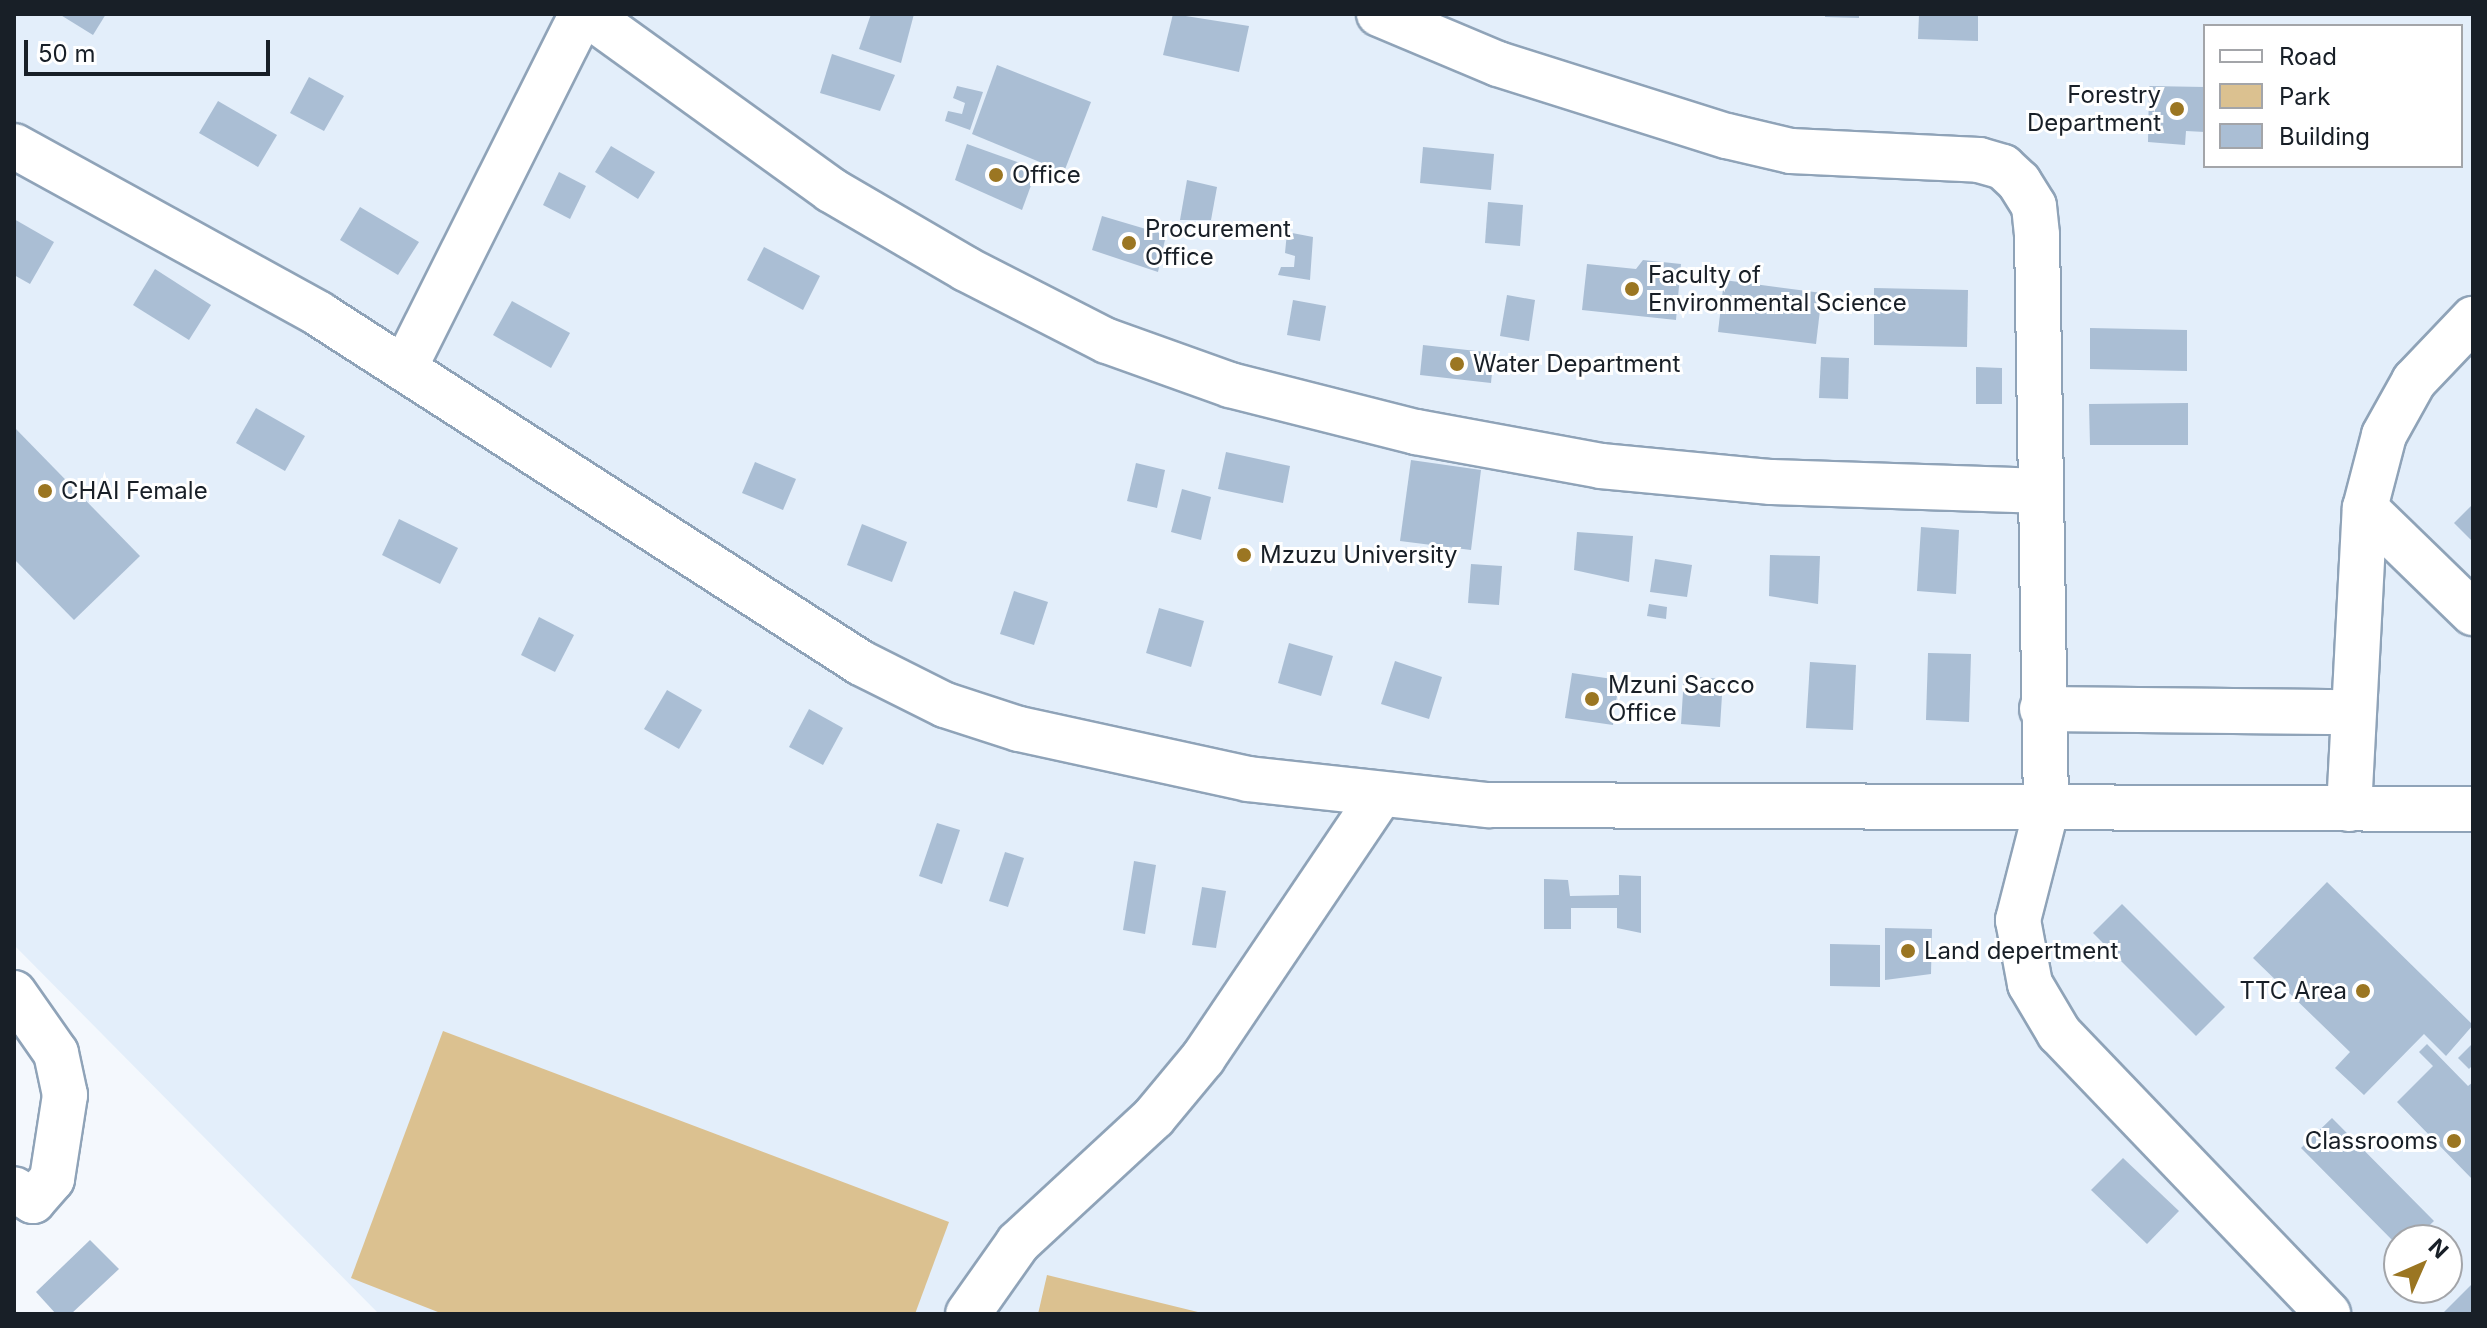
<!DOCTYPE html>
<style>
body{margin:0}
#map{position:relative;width:2487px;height:1328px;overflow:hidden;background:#f4f8fd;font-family:Inter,sans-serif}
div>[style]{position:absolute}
.built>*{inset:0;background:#e3eefa}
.green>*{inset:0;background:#dbc190}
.building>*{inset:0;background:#aabed4}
.roads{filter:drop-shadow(2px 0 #8fa3b8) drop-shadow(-2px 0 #8fa3b8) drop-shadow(0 2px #8fa3b8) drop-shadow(0 -2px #8fa3b8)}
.minor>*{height:44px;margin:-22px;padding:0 22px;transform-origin:22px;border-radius:22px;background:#fff}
.dots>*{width:22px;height:22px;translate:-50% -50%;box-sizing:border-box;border:4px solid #fff;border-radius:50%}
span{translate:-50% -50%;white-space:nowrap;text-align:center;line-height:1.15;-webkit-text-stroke:6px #fff;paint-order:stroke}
.poi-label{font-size:24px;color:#181f27}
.right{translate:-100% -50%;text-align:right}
.left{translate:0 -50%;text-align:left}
.frame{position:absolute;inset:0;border:16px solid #181f27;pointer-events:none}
.legend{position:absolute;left:2203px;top:24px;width:260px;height:144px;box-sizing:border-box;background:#fff;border:2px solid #a3a5a9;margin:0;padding:10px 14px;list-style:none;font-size:24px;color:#181f27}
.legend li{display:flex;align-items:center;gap:16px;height:40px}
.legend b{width:40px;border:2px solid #a3a5a9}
.north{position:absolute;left:2383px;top:1224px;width:80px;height:80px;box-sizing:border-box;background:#fff;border:2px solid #a3a5a9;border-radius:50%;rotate:45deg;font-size:22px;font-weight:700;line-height:32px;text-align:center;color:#181f27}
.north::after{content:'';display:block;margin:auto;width:28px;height:36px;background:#9b7622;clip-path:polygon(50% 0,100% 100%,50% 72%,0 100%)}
.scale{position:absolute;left:24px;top:40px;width:246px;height:36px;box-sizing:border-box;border:4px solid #181f27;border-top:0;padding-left:10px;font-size:24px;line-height:28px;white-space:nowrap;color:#181f27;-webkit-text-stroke:6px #fff;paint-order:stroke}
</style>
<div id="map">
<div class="built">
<div style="clip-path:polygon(evenodd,14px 14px,2473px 14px,2473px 1314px,379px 1314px,14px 945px,14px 14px,2205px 26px,2461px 26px,2461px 166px,2205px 166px,2205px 26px,14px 14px,2399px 1240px,2447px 1240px,2447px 1288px,2399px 1288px,2399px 1240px)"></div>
</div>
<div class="green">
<div style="clip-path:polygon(443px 1031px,949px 1222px,915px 1314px,443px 1314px,351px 1278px)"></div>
<div style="clip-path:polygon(1047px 1275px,1206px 1314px,1038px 1314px)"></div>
</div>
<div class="building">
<div style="clip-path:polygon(59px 14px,106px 14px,93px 35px)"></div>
<div style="clip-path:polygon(871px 14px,914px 14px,901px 63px,859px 49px)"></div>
<div style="clip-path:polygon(1173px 14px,1249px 26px,1239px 72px,1163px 55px)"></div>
<div style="clip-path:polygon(1825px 14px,1859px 14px,1859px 18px,1825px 17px)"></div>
<div style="clip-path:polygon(1919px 14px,1978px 14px,1978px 41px,1918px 39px)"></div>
<div style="clip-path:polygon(832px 54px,895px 75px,880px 111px,820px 93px)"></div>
<div style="clip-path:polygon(997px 65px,1091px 102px,1064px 172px,972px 134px)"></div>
<div style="clip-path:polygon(309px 77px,344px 96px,324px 131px,290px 113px)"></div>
<div style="clip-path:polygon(957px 86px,983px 92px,970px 130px,945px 121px,948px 111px,962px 114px,965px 103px,953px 98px)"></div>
<div style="clip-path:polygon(2149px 86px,2205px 87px,2205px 132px,2186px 131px,2185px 145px,2148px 142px)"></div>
<div style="clip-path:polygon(218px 101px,277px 135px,258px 167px,199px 133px)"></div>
<div style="clip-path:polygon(967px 144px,1037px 169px,1022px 210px,955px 180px)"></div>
<div style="clip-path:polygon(611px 146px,655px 172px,638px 199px,595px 172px)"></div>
<div style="clip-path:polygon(1423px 147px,1494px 154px,1491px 190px,1420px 183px)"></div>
<div style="clip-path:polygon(559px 172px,586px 186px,570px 219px,543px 205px)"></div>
<div style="clip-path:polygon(1187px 180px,1217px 187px,1211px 220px,1180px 220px)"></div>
<div style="clip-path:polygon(1488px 202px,1523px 205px,1520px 246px,1485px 243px)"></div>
<div style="clip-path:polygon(360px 207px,419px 242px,398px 275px,340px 240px)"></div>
<div style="clip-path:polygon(1102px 216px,1166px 235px,1158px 272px,1092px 250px)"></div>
<div style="clip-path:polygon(14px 219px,54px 242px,30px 284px,14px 275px)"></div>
<div style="clip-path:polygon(1287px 232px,1313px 237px,1310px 280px,1278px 275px,1281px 267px,1294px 267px,1295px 256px,1285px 253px)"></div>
<div style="clip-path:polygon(764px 247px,820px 276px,803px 310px,747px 280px)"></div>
<div style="clip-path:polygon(1643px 260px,1681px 264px,1676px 320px,1582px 310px,1587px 264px,1636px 269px)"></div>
<div style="clip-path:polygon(155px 269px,211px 305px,189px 340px,133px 305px)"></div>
<div style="clip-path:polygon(1724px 280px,1822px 293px,1816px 344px,1718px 332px)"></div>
<div style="clip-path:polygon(1874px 288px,1968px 290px,1967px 347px,1874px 345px)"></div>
<div style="clip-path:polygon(1507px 295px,1535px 300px,1529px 341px,1500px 336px)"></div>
<div style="clip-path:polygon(1293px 300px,1326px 306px,1320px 341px,1287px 335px)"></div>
<div style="clip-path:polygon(512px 301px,570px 333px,551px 368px,493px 335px)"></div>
<div style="clip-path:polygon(2090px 328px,2187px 330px,2187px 371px,2090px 369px)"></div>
<div style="clip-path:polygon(1423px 345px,1494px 353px,1491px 383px,1420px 375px)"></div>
<div style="clip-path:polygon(1821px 357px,1849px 358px,1848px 399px,1819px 398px)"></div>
<div style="clip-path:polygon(1976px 367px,2002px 368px,2002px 404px,1976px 404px)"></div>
<div style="clip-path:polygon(2188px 403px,2188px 445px,2090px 445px,2089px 404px)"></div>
<div style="clip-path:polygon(256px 408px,305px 436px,285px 471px,236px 443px)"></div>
<div style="clip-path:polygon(14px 427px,140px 556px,74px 620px,14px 559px)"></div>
<div style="clip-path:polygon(1226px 452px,1290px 466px,1283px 503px,1218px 489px)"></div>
<div style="clip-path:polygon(1411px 460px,1481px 470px,1471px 550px,1400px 541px)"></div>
<div style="clip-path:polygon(755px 462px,796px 479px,783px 510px,742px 493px)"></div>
<div style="clip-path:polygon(1136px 463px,1165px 470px,1157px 508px,1127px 501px)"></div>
<div style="clip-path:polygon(1182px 489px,1211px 497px,1201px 540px,1171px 532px)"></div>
<div style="clip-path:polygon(2473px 504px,2473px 542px,2454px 523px)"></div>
<div style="clip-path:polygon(399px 519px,458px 548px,440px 584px,382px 555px)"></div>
<div style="clip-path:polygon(862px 524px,907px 542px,892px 582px,847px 565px)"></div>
<div style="clip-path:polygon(1921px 527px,1959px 530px,1956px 594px,1917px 591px)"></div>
<div style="clip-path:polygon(1577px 532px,1633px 536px,1629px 582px,1574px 570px)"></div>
<div style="clip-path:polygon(1770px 555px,1820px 556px,1818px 604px,1769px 596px)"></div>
<div style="clip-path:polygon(1655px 559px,1692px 565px,1687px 597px,1650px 592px)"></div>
<div style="clip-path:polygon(1471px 564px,1502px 566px,1499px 605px,1468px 603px)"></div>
<div style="clip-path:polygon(1014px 591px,1048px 602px,1034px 645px,1000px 634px)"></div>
<div style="clip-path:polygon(1649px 604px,1667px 607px,1666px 619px,1647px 616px)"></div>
<div style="clip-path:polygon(1159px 608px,1204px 621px,1191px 667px,1146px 653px)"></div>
<div style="clip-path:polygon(539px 617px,574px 635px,555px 672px,521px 655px)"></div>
<div style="clip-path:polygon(1289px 643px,1333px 656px,1321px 696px,1278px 683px)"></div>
<div style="clip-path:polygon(1928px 653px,1971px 654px,1969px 722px,1926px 720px)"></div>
<div style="clip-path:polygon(1395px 661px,1442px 677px,1429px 719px,1381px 704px)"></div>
<div style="clip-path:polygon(1810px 662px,1856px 665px,1853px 730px,1806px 728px)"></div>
<div style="clip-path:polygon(1572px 673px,1619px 680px,1613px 725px,1565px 718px)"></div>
<div style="clip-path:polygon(1684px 676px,1723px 679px,1720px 727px,1681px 724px)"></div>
<div style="clip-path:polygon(667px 690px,702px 710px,679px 749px,644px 729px)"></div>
<div style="clip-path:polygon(809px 709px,843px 728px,823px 765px,789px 747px)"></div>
<div style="clip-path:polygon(937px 823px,960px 830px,942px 884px,919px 876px)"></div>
<div style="clip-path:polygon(1005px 852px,1024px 858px,1008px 907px,989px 901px)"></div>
<div style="clip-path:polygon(1134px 861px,1156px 865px,1145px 934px,1123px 930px)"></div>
<div style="clip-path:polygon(1619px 875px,1641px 876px,1641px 933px,1617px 928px,1617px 908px,1571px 908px,1571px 929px,1544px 929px,1544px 879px,1568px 880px,1570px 896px,1619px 895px)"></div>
<div style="clip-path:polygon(2327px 882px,2473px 1025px,2446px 1056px,2424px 1034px,2364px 1095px,2335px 1068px,2350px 1052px,2253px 958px)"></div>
<div style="clip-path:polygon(1202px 887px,1226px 891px,1216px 948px,1192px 945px)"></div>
<div style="clip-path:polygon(2122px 904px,2225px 1007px,2196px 1036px,2093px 933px)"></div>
<div style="clip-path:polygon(1885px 928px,1932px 929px,1931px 974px,1885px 980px)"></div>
<div style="clip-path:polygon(1830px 944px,1880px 945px,1880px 987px,1830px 986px)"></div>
<div style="clip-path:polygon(2473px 1043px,2473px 1065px,2469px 1069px,2458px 1058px)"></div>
<div style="clip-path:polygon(2427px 1044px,2468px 1086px,2473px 1082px,2473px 1180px,2397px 1102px,2433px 1066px,2419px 1052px)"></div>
<div style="clip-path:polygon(2332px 1118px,2434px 1221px,2414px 1240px,2399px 1240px,2399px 1247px,2301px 1148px)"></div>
<div style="clip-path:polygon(2123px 1158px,2179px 1211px,2147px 1244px,2091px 1190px)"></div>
<div style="clip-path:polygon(90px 1240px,119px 1269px,71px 1314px,56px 1314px,36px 1292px)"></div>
<div style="clip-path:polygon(2473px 1283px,2473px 1314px,2442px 1314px)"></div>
</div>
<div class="roads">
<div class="minor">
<div style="left:587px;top:14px;width:301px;rotate:35.8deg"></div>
<div style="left:831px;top:190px;width:156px;rotate:30.3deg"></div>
<div style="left:966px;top:269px;width:158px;rotate:27.1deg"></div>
<div style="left:1107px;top:341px;width:131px;rotate:19.7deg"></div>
<div style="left:1230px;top:385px;width:192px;rotate:14.2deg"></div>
<div style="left:1416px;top:432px;width:188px;rotate:10.4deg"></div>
<div style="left:1601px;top:466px;width:171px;rotate:5.4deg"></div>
<div style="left:1771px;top:482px;width:267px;rotate:1.9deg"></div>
<div style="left:1379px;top:14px;width:129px;rotate:22.8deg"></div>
<div style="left:1498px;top:64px;width:240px;rotate:17.5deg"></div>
<div style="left:1727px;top:136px;width:66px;rotate:13.2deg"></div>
<div style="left:1791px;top:151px;width:188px;rotate:2.7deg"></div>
<div style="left:1979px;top:160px;width:25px;rotate:16deg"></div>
<div style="left:2003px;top:167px;width:22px;rotate:43deg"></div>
<div style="left:2019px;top:182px;width:28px;rotate:58deg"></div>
<div style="left:2034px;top:206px;width:29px;rotate:84deg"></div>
<div style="left:2037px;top:235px;width:576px;rotate:89.1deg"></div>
<div style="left:2046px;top:811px;width:113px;rotate:104.4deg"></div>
<div style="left:2018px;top:920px;width:65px;rotate:79.4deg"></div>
<div style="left:2030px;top:984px;width:57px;rotate:59.4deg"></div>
<div style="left:2059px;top:1033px;width:389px;rotate:46.2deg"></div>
<div style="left:14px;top:146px;width:348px;rotate:28.8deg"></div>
<div style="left:319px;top:314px;width:645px;rotate:32.78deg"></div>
<div style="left:861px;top:663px;width:94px;rotate:26.6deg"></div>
<div style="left:945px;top:705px;width:78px;rotate:18deg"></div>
<div style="left:1019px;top:729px;width:234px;rotate:12.3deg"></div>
<div style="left:1248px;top:779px;width:242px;rotate:6.2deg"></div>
<div style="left:1489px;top:805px;width:984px;rotate:0.23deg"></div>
<div style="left:405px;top:367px;width:395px;rotate:-63.4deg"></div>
<div style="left:2365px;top:508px;width:151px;rotate:44.2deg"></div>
<div style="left:2042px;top:709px;width:311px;rotate:0.6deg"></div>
<div style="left:2349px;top:809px;width:301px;rotate:-87deg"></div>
<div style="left:2365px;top:508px;width:75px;rotate:-75.4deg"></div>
<div style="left:2384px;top:435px;width:62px;rotate:-60.9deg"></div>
<div style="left:2414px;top:381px;width:86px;rotate:-46.4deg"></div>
<div style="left:14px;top:993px;width:73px;rotate:55deg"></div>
<div style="left:56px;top:1053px;width:43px;rotate:77.9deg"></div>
<div style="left:65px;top:1095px;width:85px;rotate:98.8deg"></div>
<div style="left:52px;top:1179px;width:29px;rotate:131deg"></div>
<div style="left:33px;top:1201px;width:22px;rotate:-148deg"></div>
<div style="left:968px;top:1314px;width:87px;rotate:-54.8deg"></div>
<div style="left:1018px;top:1243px;width:185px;rotate:-42.8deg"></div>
<div style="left:1154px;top:1117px;width:77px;rotate:-50.3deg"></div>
<div style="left:1203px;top:1058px;width:316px;rotate:-56deg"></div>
</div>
</div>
<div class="dots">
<div style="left:2177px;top:109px;background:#9b7622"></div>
<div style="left:996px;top:175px;background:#9b7622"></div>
<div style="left:1129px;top:243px;background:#9b7622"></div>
<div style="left:1632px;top:289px;background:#9b7622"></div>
<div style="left:1457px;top:364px;background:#9b7622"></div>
<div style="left:45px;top:491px;background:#9b7622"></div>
<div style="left:1244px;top:555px;background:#9b7622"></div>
<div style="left:1592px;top:699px;background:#9b7622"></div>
<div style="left:1908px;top:951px;background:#9b7622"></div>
<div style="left:2363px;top:991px;background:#9b7622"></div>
<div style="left:2454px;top:1141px;background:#9b7622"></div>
</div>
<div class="poi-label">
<span class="right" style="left:2161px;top:109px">Forestry<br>Department</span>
<span class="left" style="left:1012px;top:175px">Office</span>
<span class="left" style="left:1145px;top:243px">Procurement<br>Office</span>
<span class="left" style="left:1648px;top:289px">Faculty of<br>Environmental Science</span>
<span class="left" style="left:1473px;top:364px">Water Department</span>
<span class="left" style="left:61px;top:491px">CHAI Female</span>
<span class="left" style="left:1260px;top:555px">Mzuzu University</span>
<span class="left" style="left:1608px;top:699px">Mzuni Sacco<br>Office</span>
<span class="left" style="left:1924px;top:951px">Land depertment</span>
<span class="right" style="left:2347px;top:991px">TTC Area</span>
<span class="right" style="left:2438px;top:1141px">Classrooms</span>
</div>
<div class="frame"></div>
<ul class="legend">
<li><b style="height:10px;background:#fff"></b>Road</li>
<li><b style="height:22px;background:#dbc190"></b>Park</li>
<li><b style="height:22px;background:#aabed4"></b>Building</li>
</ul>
<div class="north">N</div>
<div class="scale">50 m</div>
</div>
